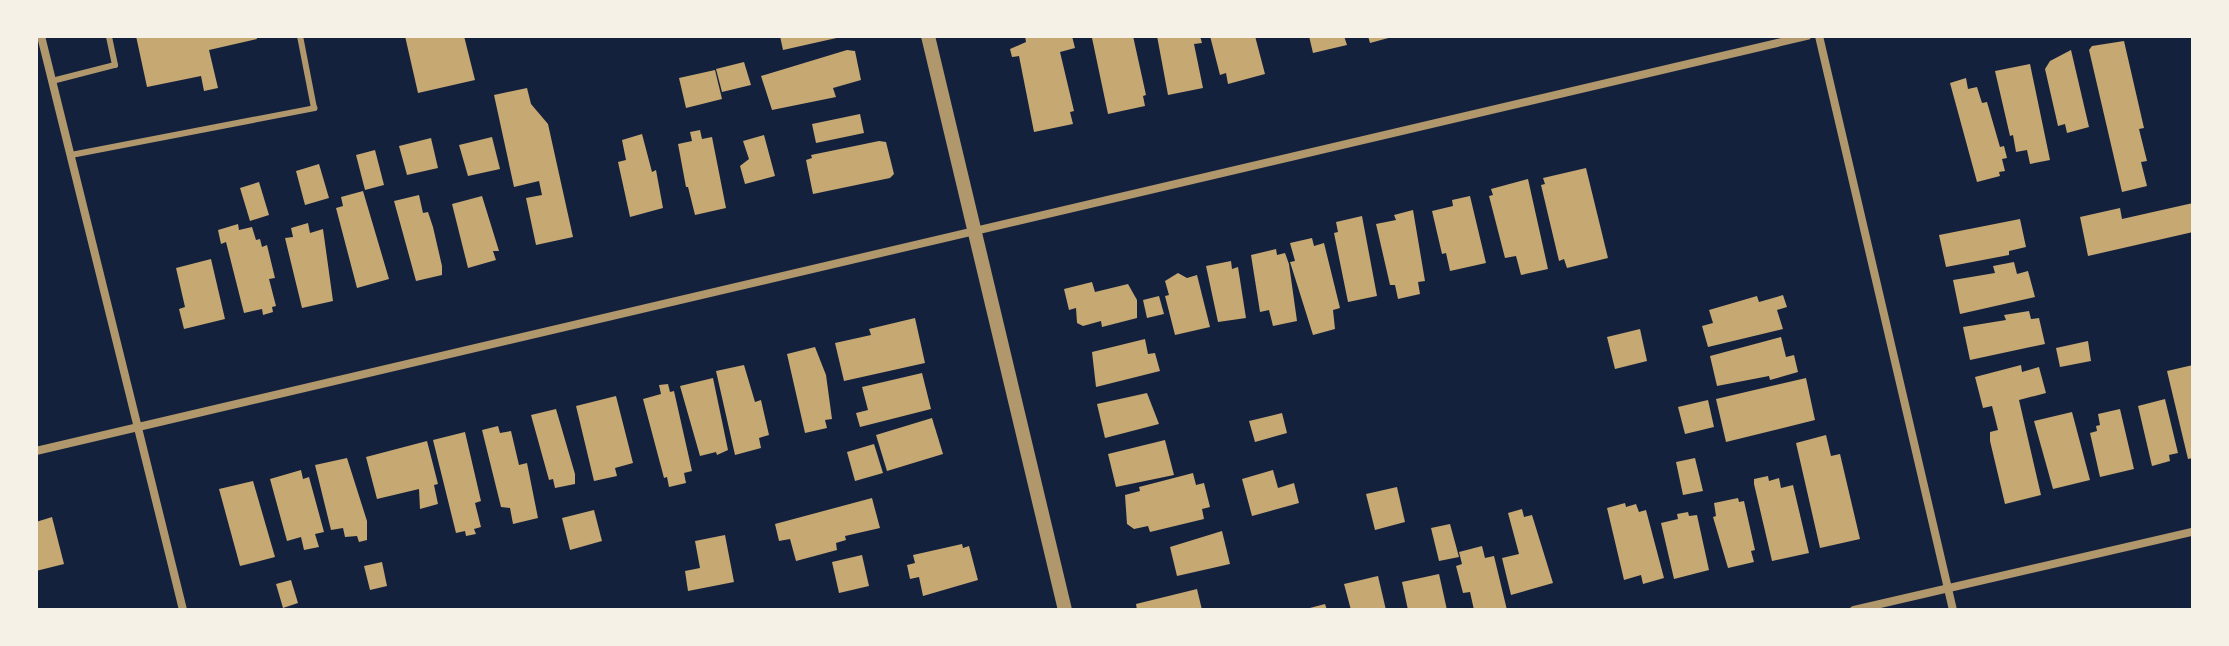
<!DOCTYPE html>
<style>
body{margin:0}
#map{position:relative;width:2229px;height:646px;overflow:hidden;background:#14213d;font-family:"Work Sans",sans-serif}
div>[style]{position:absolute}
.building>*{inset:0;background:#c6a872}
.service>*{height:6px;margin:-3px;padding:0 3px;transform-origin:3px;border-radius:3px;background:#b1986c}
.minor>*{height:8px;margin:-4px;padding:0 4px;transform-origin:4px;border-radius:4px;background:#b1986c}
.tertiary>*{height:14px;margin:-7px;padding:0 7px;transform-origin:7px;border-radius:7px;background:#b1986c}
span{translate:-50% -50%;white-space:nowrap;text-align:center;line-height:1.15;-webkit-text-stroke:6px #f6f1e7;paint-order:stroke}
.frame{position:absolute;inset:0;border:38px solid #f6f1e7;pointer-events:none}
</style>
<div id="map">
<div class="building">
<div style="clip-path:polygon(136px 36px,256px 36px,257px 39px,209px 50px,218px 88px,204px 91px,201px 76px,147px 87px)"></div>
<div style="clip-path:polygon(405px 36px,464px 36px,475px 80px,418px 93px)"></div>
<div style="clip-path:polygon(780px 36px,840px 36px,841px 37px,783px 50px)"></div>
<div style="clip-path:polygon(1025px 36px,1072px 36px,1075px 48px,1060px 52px,1074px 111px,1070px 112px,1073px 124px,1034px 132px,1019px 56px,1012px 57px,1010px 49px,1026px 42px)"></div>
<div style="clip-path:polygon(1099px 36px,1133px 36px,1146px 95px,1143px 96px,1145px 106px,1108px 114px,1092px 38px)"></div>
<div style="clip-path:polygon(1157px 36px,1200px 36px,1202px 43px,1194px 44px,1203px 88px,1168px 95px)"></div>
<div style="clip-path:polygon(1210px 36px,1255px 36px,1265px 74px,1228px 84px,1226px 73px,1220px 75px)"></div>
<div style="clip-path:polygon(1309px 36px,1344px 36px,1347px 45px,1313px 53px)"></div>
<div style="clip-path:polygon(1368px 36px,1392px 36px,1392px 37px,1370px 43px)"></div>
<div style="clip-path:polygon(2124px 41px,2144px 128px,2139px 129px,2147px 161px,2141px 162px,2147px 186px,2122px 192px,2089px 50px,2092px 46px)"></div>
<div style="clip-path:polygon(847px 50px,855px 51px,861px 80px,833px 88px,836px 97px,772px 110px,761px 76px)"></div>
<div style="clip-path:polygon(2071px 50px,2089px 127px,2067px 133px,2065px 124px,2058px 126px,2045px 69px,2050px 61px)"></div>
<div style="clip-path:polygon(744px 62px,751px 85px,722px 92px,716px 69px)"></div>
<div style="clip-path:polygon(2030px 64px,2050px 160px,2030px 164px,2027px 150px,2016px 152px,2013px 135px,2010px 136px,1995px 71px)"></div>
<div style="clip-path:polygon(715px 70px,722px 99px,686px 108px,679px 78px)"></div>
<div style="clip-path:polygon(1966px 78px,1968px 89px,1977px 87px,1982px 103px,1987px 102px,2000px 147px,2004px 146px,2007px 158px,2002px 159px,2005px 171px,1999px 172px,2000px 176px,1977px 182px,1950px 83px)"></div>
<div style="clip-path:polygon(527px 88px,531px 104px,548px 124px,573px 237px,536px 245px,526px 198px,542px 195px,539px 181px,514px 187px,494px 95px)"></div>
<div style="clip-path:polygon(860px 114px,864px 133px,816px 143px,812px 124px)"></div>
<div style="clip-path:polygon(700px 130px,702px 139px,712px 137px,726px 208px,695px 215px,688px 187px,686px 187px,678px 144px,692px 141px,690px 132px)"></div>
<div style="clip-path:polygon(642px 134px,652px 172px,656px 170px,663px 208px,630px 217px,618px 162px,626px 160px,622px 140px)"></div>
<div style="clip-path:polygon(764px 135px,775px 176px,745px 184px,740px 166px,749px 159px,743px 141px)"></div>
<div style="clip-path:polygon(492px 137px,500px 169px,468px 176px,459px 145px)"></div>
<div style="clip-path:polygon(431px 138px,438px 168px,407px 175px,399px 146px)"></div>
<div style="clip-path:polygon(879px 141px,886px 142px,894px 174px,890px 178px,813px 194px,806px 160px,812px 158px,811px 155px)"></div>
<div style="clip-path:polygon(375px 150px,384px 185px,365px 190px,356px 155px)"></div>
<div style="clip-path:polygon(319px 164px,329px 198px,305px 205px,296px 171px)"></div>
<div style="clip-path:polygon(1586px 168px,1608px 258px,1567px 268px,1564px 259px,1559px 261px,1541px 185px,1545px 184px,1543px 178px)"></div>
<div style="clip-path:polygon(1528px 179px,1548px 269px,1521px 275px,1516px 256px,1505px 258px,1489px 196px,1493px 195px,1491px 189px)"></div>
<div style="clip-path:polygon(259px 182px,269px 215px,250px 221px,240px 188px)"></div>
<div style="clip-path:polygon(363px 191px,389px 279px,357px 288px,336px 208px,343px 206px,341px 197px)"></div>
<div style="clip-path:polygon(419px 195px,423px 213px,428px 212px,433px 227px,442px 266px,442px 275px,416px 281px,394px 201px)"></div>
<div style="clip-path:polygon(482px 196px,499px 251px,493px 251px,496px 260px,468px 268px,452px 204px)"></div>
<div style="clip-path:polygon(1470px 196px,1486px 263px,1450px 271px,1446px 253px,1442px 254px,1432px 211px,1453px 206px,1452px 200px)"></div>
<div style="clip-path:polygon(2193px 203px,2193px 232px,2088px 256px,2080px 217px,2120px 208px,2122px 219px)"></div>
<div style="clip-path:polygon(1413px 210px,1425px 281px,1418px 282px,1420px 294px,1398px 299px,1395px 285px,1390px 285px,1376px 224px,1396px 220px,1394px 215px)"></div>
<div style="clip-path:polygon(1362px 216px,1377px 296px,1348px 302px,1334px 233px,1338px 232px,1336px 222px)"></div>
<div style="clip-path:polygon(2020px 219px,2026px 247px,2009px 251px,2009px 255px,1946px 267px,1939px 235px)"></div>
<div style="clip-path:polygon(308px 223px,310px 233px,323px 229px,333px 301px,302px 308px,285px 238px,293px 237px,291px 228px)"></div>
<div style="clip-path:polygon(238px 224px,239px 230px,252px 227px,256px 240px,260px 239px,262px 247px,267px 245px,275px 278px,269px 279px,276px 306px,272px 307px,273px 312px,263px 315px,262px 309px,244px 313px,226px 242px,221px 244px,218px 230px)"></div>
<div style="clip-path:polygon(1312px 238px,1314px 246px,1324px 243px,1340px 308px,1333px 310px,1335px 329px,1313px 335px,1290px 262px,1295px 261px,1290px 243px)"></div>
<div style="clip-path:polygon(1276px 249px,1277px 255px,1285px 253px,1289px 264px,1297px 321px,1273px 326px,1269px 310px,1260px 312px,1251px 255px)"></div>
<div style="clip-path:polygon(211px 259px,225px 319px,184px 329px,179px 309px,185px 307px,176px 268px)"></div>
<div style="clip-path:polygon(1231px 261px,1232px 269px,1238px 267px,1246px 318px,1218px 322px,1206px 266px)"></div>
<div style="clip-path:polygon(2014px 262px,2017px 274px,2028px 271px,2035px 297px,1960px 314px,1953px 280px,1995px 273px,1993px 266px)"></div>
<div style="clip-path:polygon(1178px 273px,1187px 278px,1197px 275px,1210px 327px,1175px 335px,1165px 296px,1169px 295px,1165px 281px)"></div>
<div style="clip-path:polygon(1092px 282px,1095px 292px,1128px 284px,1137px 300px,1137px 318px,1102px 327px,1101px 321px,1083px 326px,1077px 323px,1076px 308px,1069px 310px,1064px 289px)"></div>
<div style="clip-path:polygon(1783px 295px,1787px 307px,1777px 310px,1783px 329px,1708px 347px,1702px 326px,1713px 323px,1709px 310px,1757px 296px,1759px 302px)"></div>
<div style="clip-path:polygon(1159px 296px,1164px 314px,1147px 318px,1143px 300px)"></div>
<div style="clip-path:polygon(2029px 311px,2031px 319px,2039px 318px,2045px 344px,1970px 360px,1963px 327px,2006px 320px,2004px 315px)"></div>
<div style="clip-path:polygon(915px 318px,925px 363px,844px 381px,835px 343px,871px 335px,869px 329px)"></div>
<div style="clip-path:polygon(1640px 329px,1647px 361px,1615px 369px,1607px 337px)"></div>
<div style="clip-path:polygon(1781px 337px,1786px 357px,1794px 355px,1798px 372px,1770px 380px,1769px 376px,1717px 386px,1710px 356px)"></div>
<div style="clip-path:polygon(1145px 339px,1148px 354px,1155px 353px,1160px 371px,1096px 387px,1092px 352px)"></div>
<div style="clip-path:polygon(2088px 341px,2091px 361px,2060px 367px,2056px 348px)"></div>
<div style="clip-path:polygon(815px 347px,826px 375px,832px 419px,825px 420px,827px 428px,805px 433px,787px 354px)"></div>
<div style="clip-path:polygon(744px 365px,755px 402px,761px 400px,769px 435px,759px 438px,761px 448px,735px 455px,716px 371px)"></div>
<div style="clip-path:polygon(2021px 365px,2022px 372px,2039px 367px,2046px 393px,2019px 400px,2041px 495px,2005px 504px,1990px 441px,1990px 432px,1998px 430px,1992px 406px,1983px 408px,1975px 377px)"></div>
<div style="clip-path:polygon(2193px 365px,2193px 458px,2188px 459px,2167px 371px)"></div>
<div style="clip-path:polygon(922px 373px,931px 409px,860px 427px,856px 413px,868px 410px,862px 387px)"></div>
<div style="clip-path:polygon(713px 378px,728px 450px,717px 455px,716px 452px,700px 456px,680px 386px)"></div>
<div style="clip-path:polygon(1806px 378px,1815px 420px,1726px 442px,1716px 399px)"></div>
<div style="clip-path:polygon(668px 384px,670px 392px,674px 391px,692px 471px,684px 473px,686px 483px,669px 487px,667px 477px,664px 478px,643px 399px,661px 394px,659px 385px)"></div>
<div style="clip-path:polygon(1147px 393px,1159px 424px,1105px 438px,1097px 404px)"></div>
<div style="clip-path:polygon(616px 396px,633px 463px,615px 468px,617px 476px,594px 481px,576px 406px)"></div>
<div style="clip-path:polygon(2165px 399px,2178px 453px,2169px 455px,2170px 461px,2152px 466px,2138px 406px)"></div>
<div style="clip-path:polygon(1708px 400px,1714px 427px,1685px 434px,1678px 407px)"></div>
<div style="clip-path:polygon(556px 409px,575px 474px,575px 484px,555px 488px,553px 479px,549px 480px,531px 415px)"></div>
<div style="clip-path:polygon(2120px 409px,2134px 469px,2100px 477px,2090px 433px,2097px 431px,2096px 426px,2100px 425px,2098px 414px)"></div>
<div style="clip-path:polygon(2072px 412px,2090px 480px,2053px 489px,2034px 421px)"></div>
<div style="clip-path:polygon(1282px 413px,1287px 433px,1255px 442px,1249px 421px)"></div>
<div style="clip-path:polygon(932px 418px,943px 454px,887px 471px,876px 435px)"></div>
<div style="clip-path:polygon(498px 426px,500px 433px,511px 431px,519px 465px,527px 463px,538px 518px,513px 524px,510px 508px,501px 507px,482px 430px)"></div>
<div style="clip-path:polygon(465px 432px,481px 501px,475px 503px,481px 527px,474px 529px,476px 534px,466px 536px,465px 531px,456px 533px,433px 440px)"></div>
<div style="clip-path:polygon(1826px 435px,1831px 456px,1840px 454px,1860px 539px,1820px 548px,1796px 443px)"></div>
<div style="clip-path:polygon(1165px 440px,1174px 475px,1116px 487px,1108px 454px)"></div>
<div style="clip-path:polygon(427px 441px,438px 484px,434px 485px,438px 504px,420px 509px,419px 489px,377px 499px,366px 457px)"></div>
<div style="clip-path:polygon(874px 444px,883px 473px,855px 481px,847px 452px)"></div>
<div style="clip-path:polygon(347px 458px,367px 521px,367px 540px,359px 542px,357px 536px,345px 537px,343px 528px,331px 530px,315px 465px)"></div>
<div style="clip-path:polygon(1695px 458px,1703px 491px,1683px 495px,1676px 462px)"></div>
<div style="clip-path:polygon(301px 470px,303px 479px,309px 477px,324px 532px,315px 534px,319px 547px,304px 550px,301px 537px,287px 541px,270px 479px)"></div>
<div style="clip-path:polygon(1273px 470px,1278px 488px,1294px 483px,1299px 503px,1252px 516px,1242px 479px)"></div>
<div style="clip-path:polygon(1193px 473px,1196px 485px,1204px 483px,1210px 507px,1202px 509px,1204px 519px,1150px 532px,1148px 526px,1134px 529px,1127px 524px,1125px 495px,1140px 491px,1139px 487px)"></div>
<div style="clip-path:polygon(1768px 476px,1769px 481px,1779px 478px,1781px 488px,1793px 485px,1809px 553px,1772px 561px,1754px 484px,1754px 479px)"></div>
<div style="clip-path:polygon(253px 481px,275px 557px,240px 566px,219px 489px)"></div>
<div style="clip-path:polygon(1397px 487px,1405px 522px,1375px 530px,1366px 494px)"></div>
<div style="clip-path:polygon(872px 498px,880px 528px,845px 536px,846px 540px,836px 543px,837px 550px,796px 561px,790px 539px,779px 541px,775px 524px)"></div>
<div style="clip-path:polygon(1738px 498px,1739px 502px,1744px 501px,1755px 550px,1751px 551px,1754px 562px,1728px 568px,1713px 517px,1716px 516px,1714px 503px)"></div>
<div style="clip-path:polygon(1625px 503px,1626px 507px,1636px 504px,1639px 512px,1646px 510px,1664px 578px,1643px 584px,1641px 575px,1624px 580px,1607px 508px)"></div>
<div style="clip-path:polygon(1522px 509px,1524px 517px,1532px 515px,1553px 583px,1511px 595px,1502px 558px,1519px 554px,1508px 513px)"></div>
<div style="clip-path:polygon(594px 510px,602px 541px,570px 550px,562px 518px)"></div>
<div style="clip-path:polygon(1688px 512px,1689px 516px,1697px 515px,1709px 570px,1674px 579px,1661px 523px,1678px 519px,1677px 514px)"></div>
<div style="clip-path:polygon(52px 517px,64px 564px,36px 571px,36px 522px)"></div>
<div style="clip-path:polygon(1450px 524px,1459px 557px,1439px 561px,1431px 528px)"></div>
<div style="clip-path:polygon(1222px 531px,1230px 564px,1177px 576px,1170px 547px)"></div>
<div style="clip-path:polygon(725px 535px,734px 582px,688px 591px,685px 571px,700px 568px,695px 541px)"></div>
<div style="clip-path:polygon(962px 544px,963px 548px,969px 546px,978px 580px,923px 596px,919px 577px,910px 579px,907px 565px,915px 563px,913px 555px)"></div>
<div style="clip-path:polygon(1482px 546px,1485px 558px,1494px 556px,1507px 610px,1474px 610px,1470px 592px,1463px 593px,1456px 566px,1462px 564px,1459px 552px)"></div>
<div style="clip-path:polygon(862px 555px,869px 586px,839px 593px,832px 562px)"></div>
<div style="clip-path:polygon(382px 562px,387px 586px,370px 590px,364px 566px)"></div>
<div style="clip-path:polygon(1439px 574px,1447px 610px,1408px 610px,1402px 582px)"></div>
<div style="clip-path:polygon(1378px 576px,1386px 610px,1351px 610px,1344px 584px)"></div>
<div style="clip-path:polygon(291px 580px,298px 603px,283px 608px,276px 584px)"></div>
<div style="clip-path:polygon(1197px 589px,1202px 610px,1137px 610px,1136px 604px)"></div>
<div style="clip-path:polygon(1325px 604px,1327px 610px,1306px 610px,1306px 609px)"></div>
</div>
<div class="service">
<div style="left:52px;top:81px;width:65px;rotate:-14.3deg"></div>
<div style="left:115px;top:65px;width:30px;rotate:-102deg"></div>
<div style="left:71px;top:155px;width:248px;rotate:-10.9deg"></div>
<div style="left:314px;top:108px;width:73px;rotate:-101deg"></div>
</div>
<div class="minor">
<div style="left:41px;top:36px;width:591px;rotate:76.1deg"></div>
<div style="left:1819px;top:36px;width:589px;rotate:76.86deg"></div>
<div style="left:36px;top:451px;width:1819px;rotate:-13.19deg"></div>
<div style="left:1854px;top:610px;width:348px;rotate:-13deg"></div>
</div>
<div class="tertiary">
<div style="left:928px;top:36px;width:590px;rotate:76.58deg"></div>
</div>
<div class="frame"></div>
</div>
